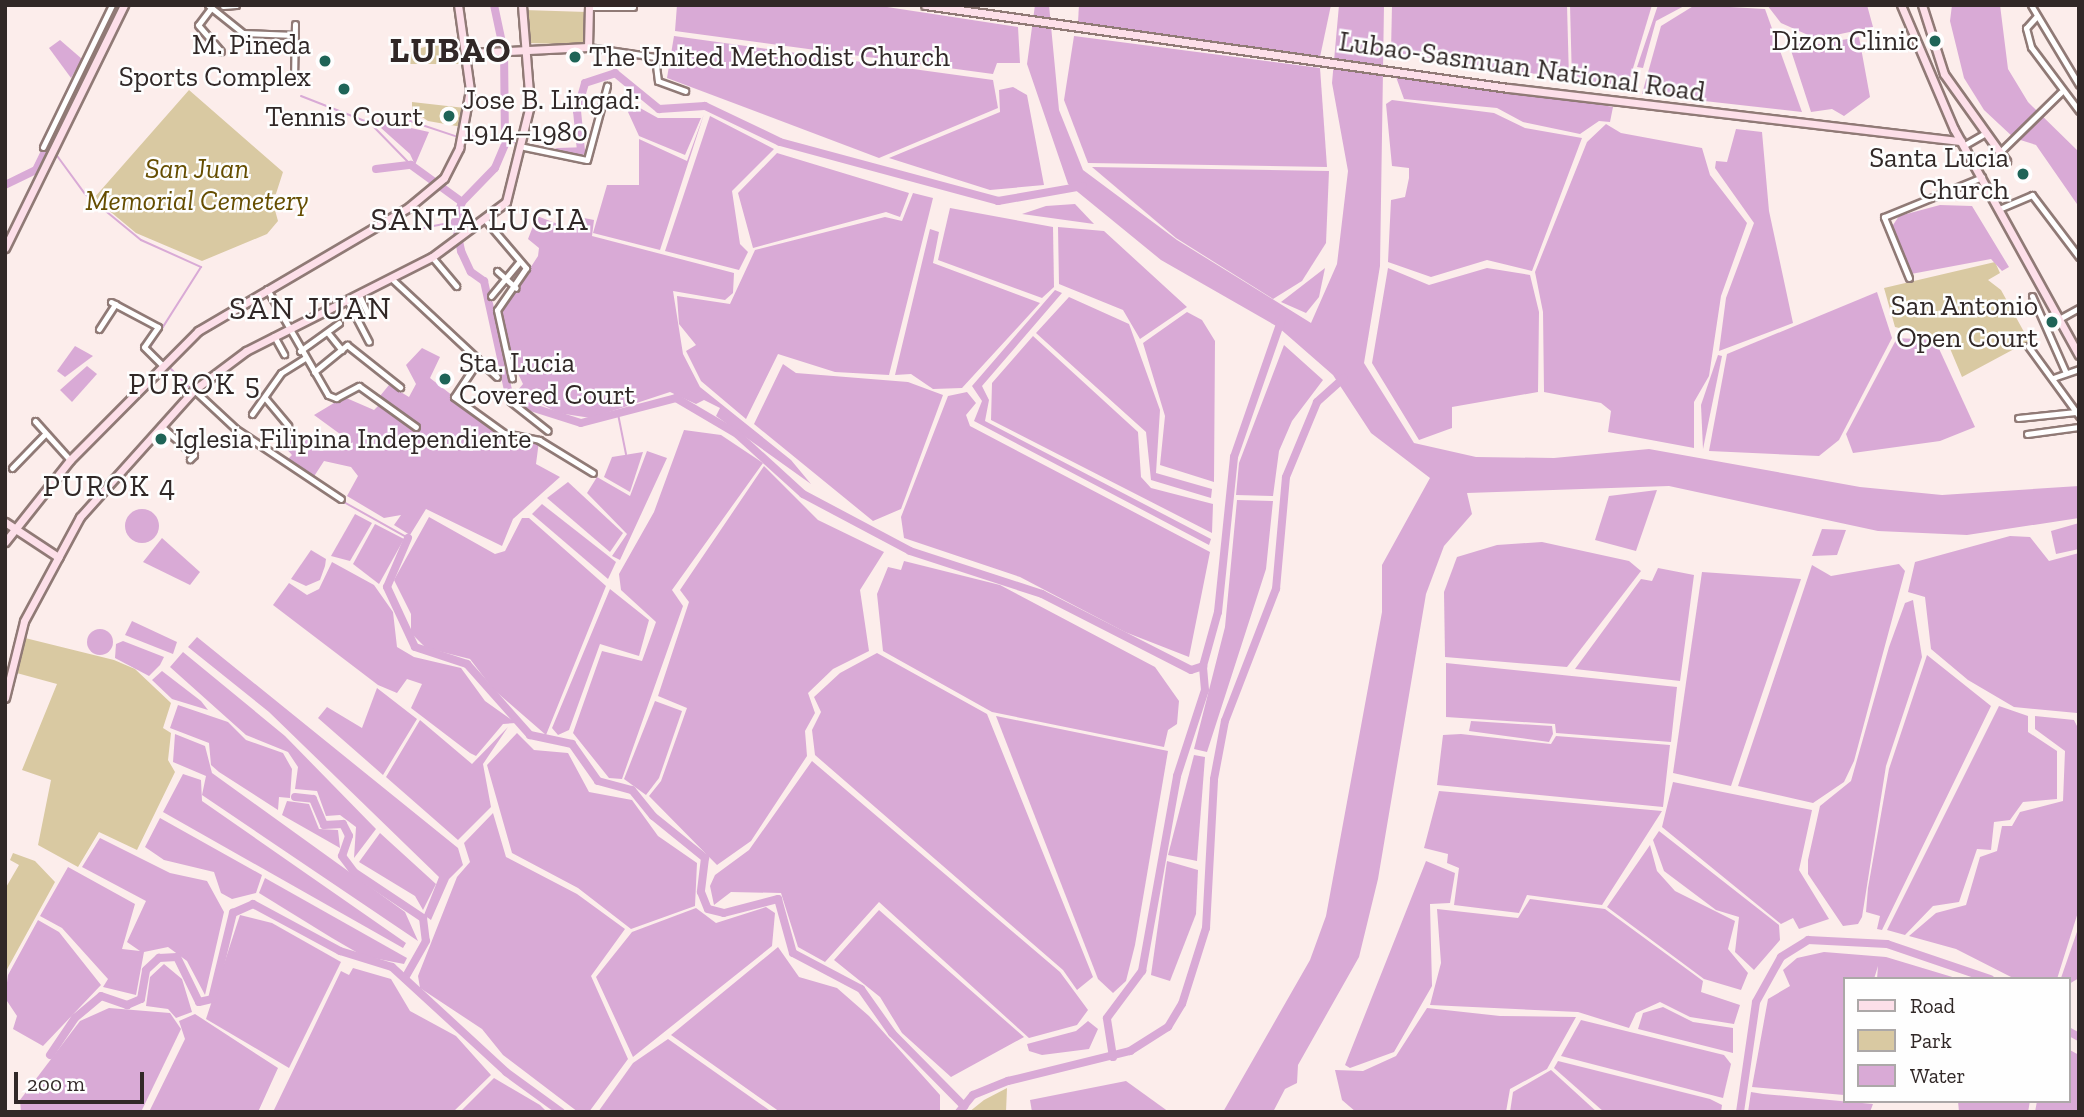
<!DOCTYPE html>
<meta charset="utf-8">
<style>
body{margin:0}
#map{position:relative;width:2084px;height:1117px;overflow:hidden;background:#fcedeb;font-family:"Zilla Slab",serif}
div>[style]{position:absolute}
.green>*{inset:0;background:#d9c9a2}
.water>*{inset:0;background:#d9aad6}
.round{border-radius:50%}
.stream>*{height:2px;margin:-1px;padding:0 1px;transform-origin:1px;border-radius:1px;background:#d9aad6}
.river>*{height:8px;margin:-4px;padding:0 4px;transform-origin:4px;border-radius:4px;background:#d9aad6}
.roads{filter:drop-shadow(2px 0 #907a76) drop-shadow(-2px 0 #907a76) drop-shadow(0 2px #907a76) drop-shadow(0 -2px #907a76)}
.street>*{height:5px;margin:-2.5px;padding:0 2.5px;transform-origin:2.5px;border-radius:2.5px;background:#fff}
.secondary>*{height:7px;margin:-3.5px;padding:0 3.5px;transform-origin:3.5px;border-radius:3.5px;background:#fddfe9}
.dots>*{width:19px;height:19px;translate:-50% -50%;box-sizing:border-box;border:4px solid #fefefe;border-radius:50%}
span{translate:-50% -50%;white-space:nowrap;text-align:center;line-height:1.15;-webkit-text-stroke:5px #fefefe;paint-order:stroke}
.poi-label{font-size:28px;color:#312827}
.right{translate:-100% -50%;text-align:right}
.left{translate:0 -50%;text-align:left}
.street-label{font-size:28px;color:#312827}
.park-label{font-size:28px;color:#654d00;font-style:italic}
.neighbourhood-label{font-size:30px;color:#312827;letter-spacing:2px}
.quarter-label{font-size:32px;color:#312827;letter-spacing:2px}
.district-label{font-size:35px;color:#312827;font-weight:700;letter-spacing:2px}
.frame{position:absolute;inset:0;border:7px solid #312827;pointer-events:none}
.legend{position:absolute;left:1843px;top:977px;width:228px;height:126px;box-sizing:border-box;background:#fefefe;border:2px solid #aca8a8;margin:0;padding:9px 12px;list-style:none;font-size:21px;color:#312827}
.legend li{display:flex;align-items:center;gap:14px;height:35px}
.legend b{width:35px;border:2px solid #aca8a8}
.scale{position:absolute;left:14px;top:1072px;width:130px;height:32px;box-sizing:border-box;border:4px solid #312827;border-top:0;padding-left:9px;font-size:21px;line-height:24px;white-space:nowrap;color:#312827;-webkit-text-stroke:5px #fefefe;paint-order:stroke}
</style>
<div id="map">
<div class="green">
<div style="clip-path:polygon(524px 10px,587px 12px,585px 45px,529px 43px)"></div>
<div style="clip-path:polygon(460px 37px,464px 64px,408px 64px,407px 52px)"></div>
<div style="clip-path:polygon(189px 90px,283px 172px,273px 203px,278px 221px,267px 234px,202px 261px,136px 233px,94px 198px)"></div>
<div style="clip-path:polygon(412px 102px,465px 108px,462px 127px,428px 121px,412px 110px)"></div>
<div style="clip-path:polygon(1995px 262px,2000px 273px,1988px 280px,2001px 290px,2029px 341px,1962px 377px,1946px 339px,1895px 327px,1884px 288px)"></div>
<div style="clip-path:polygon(21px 637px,114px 660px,135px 669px,171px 703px,163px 728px,171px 733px,168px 760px,175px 772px,137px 850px,99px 832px,78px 867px,38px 845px,51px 780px,22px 770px,57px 684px,13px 672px)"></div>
<div style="clip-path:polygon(13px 853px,35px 861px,55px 882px,5px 973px,5px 889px,19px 865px,10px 860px)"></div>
<div style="clip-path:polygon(1007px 1088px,1006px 1112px,969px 1112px,984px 1100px)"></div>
</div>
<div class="water">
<div style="clip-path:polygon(677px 5px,874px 5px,1018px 27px,1020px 63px,997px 63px,993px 74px,675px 31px)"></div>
<div style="clip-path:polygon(1035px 5px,1049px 5px,1059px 110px,1083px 170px,1177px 240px,1311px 323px,1337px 264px,1348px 171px,1332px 83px,1339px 5px,1384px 5px,1380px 266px,1364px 363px,1414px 443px,1476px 457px,1554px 458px,1649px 449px,1860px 487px,1942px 495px,2079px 486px,2079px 518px,1967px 535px,1878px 531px,1669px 486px,1467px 493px,1472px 514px,1444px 546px,1426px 594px,1378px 879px,1359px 957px,1298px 1065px,1297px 1083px,1285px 1089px,1273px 1112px,1223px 1112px,1310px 960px,1326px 916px,1382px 612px,1382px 565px,1430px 478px,1371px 433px,1333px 375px,1278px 327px,1161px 260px,1068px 184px,1027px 64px)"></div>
<div style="clip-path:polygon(1079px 5px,1331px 5px,1320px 57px,1078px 22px)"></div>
<div style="clip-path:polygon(1392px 5px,1567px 5px,1569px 79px,1391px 52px)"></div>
<div style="clip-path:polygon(1570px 5px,1652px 5px,1628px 85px,1572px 81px)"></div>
<div style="clip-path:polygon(1658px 5px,1686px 5px,1656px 21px,1643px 68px,1637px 67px)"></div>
<div style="clip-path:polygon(1695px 5px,1765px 9px,1802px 112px,1642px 94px,1661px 26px)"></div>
<div style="clip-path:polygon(1767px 5px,1867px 5px,1873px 27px,1817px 39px,1781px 23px)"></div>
<div style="clip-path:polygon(1952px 5px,2000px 5px,2008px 69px,2028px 102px,2079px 152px,2079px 207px,2036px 145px,2014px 138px,1984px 110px,1964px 78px,1950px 21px)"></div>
<div style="clip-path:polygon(1785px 32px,1813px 45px,1859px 37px,1870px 97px,1844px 116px,1832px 109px,1811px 112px)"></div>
<div style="clip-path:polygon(674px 36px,993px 80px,998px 108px,879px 158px,667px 78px)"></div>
<div style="clip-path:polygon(1074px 36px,1320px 68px,1327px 167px,1088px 163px,1064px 100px)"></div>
<div style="clip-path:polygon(60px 40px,82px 59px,71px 78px,49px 48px)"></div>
<div style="clip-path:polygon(1396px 77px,1576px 100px,1613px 107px,1610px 122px,1599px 121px,1580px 134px,1523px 122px,1497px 108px,1404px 99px)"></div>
<div style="clip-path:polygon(1013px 87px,1027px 95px,1044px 185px,990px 190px,889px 158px,1000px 112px,999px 90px)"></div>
<div style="clip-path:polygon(1392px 100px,1494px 113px,1525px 128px,1582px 138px,1532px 271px,1487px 260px,1431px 277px,1388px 262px,1391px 200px,1405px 197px,1409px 178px,1409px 168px,1392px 166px,1386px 104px)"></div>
<div style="clip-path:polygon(633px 104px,658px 118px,701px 118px,685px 155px,639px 136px,628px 112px)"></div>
<div style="clip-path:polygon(704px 114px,660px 250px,593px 233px,607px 185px,639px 185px,639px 139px,687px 161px)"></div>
<div style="clip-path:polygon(710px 116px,774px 149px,732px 191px,740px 244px,748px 252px,739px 270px,665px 251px)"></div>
<div style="clip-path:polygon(371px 119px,429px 132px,415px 165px,410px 154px)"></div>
<div style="clip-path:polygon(1606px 124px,1621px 133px,1702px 148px,1710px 175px,1747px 223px,1721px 296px,1709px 376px,1694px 402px,1694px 448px,1608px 432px,1611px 411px,1601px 403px,1544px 392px,1543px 312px,1535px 272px,1587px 142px)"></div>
<div style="clip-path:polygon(1736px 129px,1762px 132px,1769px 211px,1793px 323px,1719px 351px,1726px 298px,1754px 223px,1715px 168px,1716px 161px,1727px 162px)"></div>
<div style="clip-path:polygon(777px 153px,909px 193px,900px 217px,886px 212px,753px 248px,738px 193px)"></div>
<div style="clip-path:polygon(1092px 167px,1329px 171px,1326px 243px,1302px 281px,1273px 299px,1176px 238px)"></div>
<div style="clip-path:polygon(913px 193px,933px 198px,889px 375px,835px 372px,778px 354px,746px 419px,701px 381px,686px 351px,696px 345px,679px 324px,677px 296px,730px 304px,755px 250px,885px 217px,902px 221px)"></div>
<div style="clip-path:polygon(1075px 204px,1094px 224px,1022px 214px,1046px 206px)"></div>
<div style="clip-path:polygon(1940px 205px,1972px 206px,2009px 267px,2002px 271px,1991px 259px,1911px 274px,1891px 228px,1899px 216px)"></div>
<div style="clip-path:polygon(950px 208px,1053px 227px,1054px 287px,1042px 298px,938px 260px)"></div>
<div style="clip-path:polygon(537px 216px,571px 229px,574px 216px,594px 220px,592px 236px,734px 273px,733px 293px,725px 300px,673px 291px,683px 354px,700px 387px,791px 460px,811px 484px,716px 416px,720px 408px,704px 400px,696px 404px,670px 392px,591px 418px,558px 413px,517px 391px,523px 384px,507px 351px,501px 313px,538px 256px,539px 248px,528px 239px)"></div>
<div style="clip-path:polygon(1058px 227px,1104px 231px,1187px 307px,1140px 339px,1123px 310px,1059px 284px)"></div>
<div style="clip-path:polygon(930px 229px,939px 232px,933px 263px,1040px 303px,962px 388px,933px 389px,911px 374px,895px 375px)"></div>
<div style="clip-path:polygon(1325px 268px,1319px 297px,1306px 313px,1281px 302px)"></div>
<div style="clip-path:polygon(1388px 268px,1429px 285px,1487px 268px,1530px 275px,1539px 312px,1538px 392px,1452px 407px,1452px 428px,1419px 440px,1372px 363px)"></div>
<div style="clip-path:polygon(1055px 290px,1062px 293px,982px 386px,989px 400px,985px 421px,1211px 539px,1209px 545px,974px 421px,982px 401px,972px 386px)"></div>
<div style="clip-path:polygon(1877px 292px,1892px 338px,1839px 440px,1819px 456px,1709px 451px,1727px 354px)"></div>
<div style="clip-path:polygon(1069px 297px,1129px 324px,1160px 410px,1156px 473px,1212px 489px,1211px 498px,1151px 480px,1146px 432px,1036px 333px)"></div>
<div style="clip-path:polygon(1187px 312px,1202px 320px,1215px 341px,1214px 482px,1160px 465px,1165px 416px,1143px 343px)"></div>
<div style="clip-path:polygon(1033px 336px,1138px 432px,1141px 477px,1151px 488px,1213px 504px,1212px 533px,991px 420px,992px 383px)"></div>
<div style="clip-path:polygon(1897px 338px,1935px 340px,1975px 427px,1940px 441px,1853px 453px,1846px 434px)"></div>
<div style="clip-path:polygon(1284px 345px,1323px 380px,1292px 421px,1279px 451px,1273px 496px,1236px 495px,1239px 463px)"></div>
<div style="clip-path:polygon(75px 346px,93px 356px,65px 377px,57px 371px)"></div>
<div style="clip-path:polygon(422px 348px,440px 357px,430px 378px,503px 435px,539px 441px,536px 464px,560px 477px,513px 519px,502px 546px,426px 509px,410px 535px,394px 525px,401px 515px,384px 518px,347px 496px,358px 476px,351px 467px,324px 461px,313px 478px,287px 460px,292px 455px,283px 445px,290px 440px,299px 447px,309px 437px,324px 448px,338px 442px,340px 434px,314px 415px,344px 397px,374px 410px,379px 405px,417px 431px,380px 396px,389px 385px,409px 397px,416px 384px,406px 365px)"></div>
<div style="clip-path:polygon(1718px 355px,1722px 356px,1703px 449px,1701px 405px)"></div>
<div style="clip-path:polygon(783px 364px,796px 373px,908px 382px,943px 395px,901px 509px,873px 521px,754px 424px)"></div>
<div style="clip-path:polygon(87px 366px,97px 374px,72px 402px,60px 390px)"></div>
<div style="clip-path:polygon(967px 392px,976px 403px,966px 415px,970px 426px,1210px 552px,1189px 657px,1125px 632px,1020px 577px,904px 538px,901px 517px,948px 396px)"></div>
<div style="clip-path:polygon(684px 430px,721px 435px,763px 463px,672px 590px,683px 606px,622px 779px,609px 778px,573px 733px,602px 651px,642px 661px,656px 622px,621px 590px,619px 574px,654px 512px)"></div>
<div style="clip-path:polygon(647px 451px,667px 458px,620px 560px,612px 556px,627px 534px,587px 493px,597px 477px,630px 496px)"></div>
<div style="clip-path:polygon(643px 452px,630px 492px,604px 477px,612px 457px)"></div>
<div style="clip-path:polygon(764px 466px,818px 520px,884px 552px,860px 590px,869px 651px,833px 669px,808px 693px,815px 713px,805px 731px,807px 756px,751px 841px,717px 865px,649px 796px,661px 781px,687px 708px,658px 696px,689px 602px,680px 590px)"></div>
<div style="clip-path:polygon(568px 482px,623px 533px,610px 552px,547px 498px)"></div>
<div style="clip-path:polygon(1657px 490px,1636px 551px,1595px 540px,1609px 496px)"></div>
<div style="clip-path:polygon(1237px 500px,1273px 501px,1266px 569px,1207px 752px,1194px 749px,1225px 627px)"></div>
<div style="clip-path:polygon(542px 504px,616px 562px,608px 579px,532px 514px)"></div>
<div class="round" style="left:125px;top:509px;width:34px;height:34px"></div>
<div style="clip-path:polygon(355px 514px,372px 523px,350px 561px,331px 556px)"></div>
<div style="clip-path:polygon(429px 517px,495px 554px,505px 551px,522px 518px,529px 518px,606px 586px,546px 735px,493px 689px,470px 659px,426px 648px,411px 633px,411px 614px,394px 580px)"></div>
<div style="clip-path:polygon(2079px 523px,2079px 549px,2056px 554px,2051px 531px)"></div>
<div style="clip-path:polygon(375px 524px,404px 539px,379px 584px,353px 564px)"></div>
<div style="clip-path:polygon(1822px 529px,1846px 530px,1837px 555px,1812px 556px)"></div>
<div style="clip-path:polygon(2010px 536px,2030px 537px,2049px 561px,2079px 553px,2077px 713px,2014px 707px,1968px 680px,1931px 649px,1925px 597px,1908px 592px,1915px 562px)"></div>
<div style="clip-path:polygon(162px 538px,200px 572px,190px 585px,143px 562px)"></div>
<div style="clip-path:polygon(1542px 542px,1629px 561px,1641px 571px,1567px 667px,1445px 657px,1444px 592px,1457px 557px,1497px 545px)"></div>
<div style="clip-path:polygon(311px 550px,326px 559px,325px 566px,320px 580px,306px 586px,291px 579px)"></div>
<div style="clip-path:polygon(904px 561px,1000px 585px,1155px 667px,1179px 701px,1177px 724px,1168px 730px,1164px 747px,992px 712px,883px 651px,877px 594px,888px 567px,901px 570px)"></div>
<div style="clip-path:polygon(332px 562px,374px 585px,393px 612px,397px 647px,414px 657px,461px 668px,485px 701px,516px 723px,503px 724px,476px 756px,470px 753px,411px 708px,422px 684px,407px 679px,397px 693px,378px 685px,273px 605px,289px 583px,307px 595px,319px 589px)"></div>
<div style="clip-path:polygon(1812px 565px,1831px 576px,1899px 564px,1905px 571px,1854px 761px,1844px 782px,1813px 803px,1738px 786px)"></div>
<div style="clip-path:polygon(1658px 568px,1694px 575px,1680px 681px,1575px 669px,1641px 579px,1652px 581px)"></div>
<div style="clip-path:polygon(1702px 572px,1801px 579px,1731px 786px,1673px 773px)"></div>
<div style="clip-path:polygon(610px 589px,649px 620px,639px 656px,600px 644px,569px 730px,558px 735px,552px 728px)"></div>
<div style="clip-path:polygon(1913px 600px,1922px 657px,1886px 766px,1862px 917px,1858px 924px,1843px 926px,1808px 874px,1808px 860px,1820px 806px,1851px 781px,1889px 647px,1905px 603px)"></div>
<div style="clip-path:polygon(132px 621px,177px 642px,173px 654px,125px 635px)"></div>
<div class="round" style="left:87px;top:629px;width:26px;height:26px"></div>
<div style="clip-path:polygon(197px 637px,458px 848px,463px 865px,449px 879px,431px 920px,424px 915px,439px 877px,269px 712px,188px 647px)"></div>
<div style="clip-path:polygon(123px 641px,164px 657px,160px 665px,149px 676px,115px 658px,116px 644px)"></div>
<div style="clip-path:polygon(183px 652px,285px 736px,376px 829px,354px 858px,356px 827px,340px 815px,326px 816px,317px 791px,295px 789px,298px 767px,288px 752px,246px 735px,170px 667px)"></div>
<div style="clip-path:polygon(877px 653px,987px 714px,1093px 977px,1077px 990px,1063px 970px,815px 755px,812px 730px,821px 712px,814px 697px,840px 673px)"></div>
<div style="clip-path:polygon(1927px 655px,1991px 706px,1882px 930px,1877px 929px,1880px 916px,1866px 912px,1868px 888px,1889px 769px)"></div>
<div style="clip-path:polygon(1446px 663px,1677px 687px,1671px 742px,1556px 733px,1555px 724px,1446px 717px)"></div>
<div style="clip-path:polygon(162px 671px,201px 701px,208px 710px,172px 699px,152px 680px)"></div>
<div style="clip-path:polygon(377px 688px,417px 719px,383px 775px,318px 718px,327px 707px,362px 728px)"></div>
<div style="clip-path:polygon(655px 701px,682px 711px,659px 778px,646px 795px,624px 779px)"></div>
<div style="clip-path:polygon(178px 705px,228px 722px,246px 740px,283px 753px,292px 769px,290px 798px,279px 797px,278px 810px,219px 772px,211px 765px,209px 743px,170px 728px)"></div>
<div style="clip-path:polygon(1999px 706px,2028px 716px,2028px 732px,2057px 751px,2057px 799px,2023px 802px,2010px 820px,1994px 822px,1991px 850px,1977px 849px,1959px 902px,1933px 906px,1905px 935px,1887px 930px)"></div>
<div style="clip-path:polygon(996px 716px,1168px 751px,1135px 945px,1126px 981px,1113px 993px,1098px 979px)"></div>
<div style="clip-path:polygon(2035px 716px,2074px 720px,2079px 730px,2079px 909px,2057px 979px,2015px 979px,1956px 949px,1909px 936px,1936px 913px,1966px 905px,1980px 857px,1997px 851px,2002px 826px,2012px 826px,2020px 812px,2063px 801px,2065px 751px,2035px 729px)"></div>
<div style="clip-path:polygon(420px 720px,472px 764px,508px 727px,483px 764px,491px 807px,458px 840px,386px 777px)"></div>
<div style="clip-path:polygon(1471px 721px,1552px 726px,1553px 734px,1549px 742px,1469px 731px)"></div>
<div style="clip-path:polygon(517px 733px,534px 750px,568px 753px,589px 792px,632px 800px,658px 836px,697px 863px,695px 906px,631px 929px,578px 888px,512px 853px,487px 765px)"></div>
<div style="clip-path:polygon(175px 734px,205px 746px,212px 773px,405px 912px,418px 941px,202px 795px,206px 776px,173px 762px)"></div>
<div style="clip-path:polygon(1461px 734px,1551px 744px,1556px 736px,1670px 745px,1663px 807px,1437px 785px,1443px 735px)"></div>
<div style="clip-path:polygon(1194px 755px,1205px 757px,1197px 861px,1168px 855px)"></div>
<div style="clip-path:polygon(812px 761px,1060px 972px,1088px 1010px,1077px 1025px,1029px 1038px,879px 902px,825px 962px,798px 947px,781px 893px,731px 892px,714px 905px,710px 886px,715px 875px,749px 850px)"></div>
<div style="clip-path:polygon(183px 774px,201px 780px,202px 801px,406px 943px,403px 948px,163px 812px)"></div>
<div style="clip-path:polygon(1673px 782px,1812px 810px,1799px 870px,1829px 919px,1799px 929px,1793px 918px,1781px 924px,1662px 827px)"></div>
<div style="clip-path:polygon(1439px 791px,1662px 811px,1602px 905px,1527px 895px,1519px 913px,1454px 905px,1459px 868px,1447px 863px,1448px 854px,1424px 848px)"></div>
<div style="clip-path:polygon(287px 801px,309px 804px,319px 829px,338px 830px,340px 848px,282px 815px)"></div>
<div style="clip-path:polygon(493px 813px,506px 857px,577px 894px,625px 929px,591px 976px,628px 1059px,589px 1112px,578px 1112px,503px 1055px,482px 1029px,420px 988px,418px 976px,457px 877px,470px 862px,464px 843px)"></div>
<div style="clip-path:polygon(160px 818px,262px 875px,256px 893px,232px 899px,221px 893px,214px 872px,164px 860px,145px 847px)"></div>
<div style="clip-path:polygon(1659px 831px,1779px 925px,1780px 940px,1754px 970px,1735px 952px,1739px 917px,1716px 910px,1664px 871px,1653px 840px)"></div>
<div style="clip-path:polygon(380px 833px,436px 884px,423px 910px,415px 896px,359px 862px)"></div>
<div style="clip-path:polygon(100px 838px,170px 873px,207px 881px,224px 912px,205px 995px,187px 961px,168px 947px,144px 952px,136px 995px,103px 987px,108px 979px,62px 928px,40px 916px,68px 867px,135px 904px,122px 949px,140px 951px,127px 942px,146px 901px,82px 867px)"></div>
<div style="clip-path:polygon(1650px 845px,1657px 871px,1675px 891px,1735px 921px,1728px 949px,1748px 973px,1741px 990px,1704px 979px,1607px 907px)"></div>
<div style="clip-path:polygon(1167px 861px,1198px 870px,1196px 914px,1170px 981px,1151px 975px)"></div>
<div style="clip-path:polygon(1426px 861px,1455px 873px,1450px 903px,1430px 904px,1432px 986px,1394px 1052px,1350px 1068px,1345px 1065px)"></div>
<div style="clip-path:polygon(265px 878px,407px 958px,404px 964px,363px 956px,332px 938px,259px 893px)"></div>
<div style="clip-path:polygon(1530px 899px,1605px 909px,1703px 981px,1701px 992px,1740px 1005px,1734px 1024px,1690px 1017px,1660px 1002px,1636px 1013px,1629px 1028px,1578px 1012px,1430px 1005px,1441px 963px,1437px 909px,1518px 918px)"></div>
<div style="clip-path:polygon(766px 907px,775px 913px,772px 946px,633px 1057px,596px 977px,632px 932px,696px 908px,716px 923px)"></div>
<div style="clip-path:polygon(879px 910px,1024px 1037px,951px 1077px,902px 1033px,880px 997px,834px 960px)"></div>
<div style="clip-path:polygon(240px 915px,272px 923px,341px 962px,289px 1068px,206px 1019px)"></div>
<div style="clip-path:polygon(38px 920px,59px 932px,101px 985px,43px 1046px,13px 1029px,17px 1016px,5px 998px,8px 975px)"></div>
<div style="clip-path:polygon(2079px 926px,2079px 978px,2069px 984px,2061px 978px)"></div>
<div style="clip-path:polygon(778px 947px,799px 977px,837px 988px,869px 1016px,940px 1095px,940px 1112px,780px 1112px,671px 1035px)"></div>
<div style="clip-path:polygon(1824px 952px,1886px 957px,1959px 979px,1877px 979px,1878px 966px,1874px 979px,1844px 979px,1844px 1095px,1752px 1087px,1768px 999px,1790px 986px,1783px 970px,1797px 958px)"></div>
<div style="clip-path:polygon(164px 964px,182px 979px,192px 1012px,176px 1018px,168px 1009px,146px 1006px,150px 977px)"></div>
<div style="clip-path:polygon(353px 968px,391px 979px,410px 1011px,456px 1036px,491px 1075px,453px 1112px,273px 1112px,341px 971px,349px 975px)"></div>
<div style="clip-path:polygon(1663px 1007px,1693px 1022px,1733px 1028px,1733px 1053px,1638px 1029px,1643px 1013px)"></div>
<div style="clip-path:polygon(109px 1008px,170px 1013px,181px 1029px,141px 1112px,21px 1112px,20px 1100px,80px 1021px)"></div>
<div style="clip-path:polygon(1427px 1008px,1500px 1016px,1576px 1017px,1547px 1069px,1510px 1089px,1506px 1112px,1356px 1112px,1342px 1100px,1335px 1070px,1363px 1071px,1396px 1056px)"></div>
<div style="clip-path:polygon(195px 1014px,278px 1068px,258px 1112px,149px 1112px,185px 1039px,179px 1021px)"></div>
<div style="clip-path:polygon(1581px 1020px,1724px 1055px,1731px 1064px,1723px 1098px,1561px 1056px)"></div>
<div style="clip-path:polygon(1088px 1021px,1098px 1029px,1089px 1049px,1042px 1055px,1029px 1051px,1027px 1044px,1076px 1031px)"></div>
<div style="clip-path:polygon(668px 1039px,772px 1112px,598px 1112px,633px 1063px)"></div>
<div style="clip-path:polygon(2068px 1049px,2079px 1055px,2079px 1112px,2035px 1112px,2037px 1101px,2068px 1101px)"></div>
<div style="clip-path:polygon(1558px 1061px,1710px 1099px,1722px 1105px,1721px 1112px,1604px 1112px,1554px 1068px)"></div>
<div style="clip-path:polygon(1551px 1070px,1597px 1112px,1510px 1112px,1513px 1092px)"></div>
<div style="clip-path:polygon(494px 1078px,540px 1105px,547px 1112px,460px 1112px)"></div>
<div style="clip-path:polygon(1126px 1081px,1169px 1112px,1032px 1112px,1030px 1100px)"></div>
<div style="clip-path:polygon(1751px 1092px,1763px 1094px,1873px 1104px,1870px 1112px,1748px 1112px)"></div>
<div style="clip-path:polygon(1958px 1101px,2030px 1101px,2028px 1112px,1959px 1112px)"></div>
</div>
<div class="stream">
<div style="left:301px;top:96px;width:74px;rotate:21.4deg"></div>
<div style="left:370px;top:123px;width:59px;rotate:45.7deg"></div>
<div style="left:410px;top:121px;width:51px;rotate:18.4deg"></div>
<div style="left:468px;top:135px;width:52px;rotate:8.9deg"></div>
<div style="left:524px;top:144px;width:12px;rotate:14deg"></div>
<div style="left:55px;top:153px;width:51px;rotate:53.8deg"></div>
<div style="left:85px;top:194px;width:72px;rotate:39.4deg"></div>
<div style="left:141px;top:240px;width:66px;rotate:24.2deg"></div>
<div style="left:201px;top:267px;width:97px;rotate:122.4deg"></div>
<div style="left:423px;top:228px;width:33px;rotate:-11deg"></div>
<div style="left:156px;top:355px;width:12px;rotate:42deg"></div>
<div style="left:169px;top:367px;width:33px;rotate:45deg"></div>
<div style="left:216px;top:414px;width:12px;rotate:42deg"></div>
<div style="left:618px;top:414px;width:41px;rotate:78.7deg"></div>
<div style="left:272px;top:456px;width:57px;rotate:34.2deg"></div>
<div style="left:342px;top:501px;width:76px;rotate:29.3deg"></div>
</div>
<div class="river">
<div style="left:558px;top:152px;width:23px;rotate:-2deg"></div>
<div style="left:581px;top:151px;width:40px;rotate:-95.7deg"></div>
<div style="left:577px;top:111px;width:29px;rotate:-74deg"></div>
<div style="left:585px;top:83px;width:32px;rotate:-18deg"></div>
<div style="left:615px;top:73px;width:57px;rotate:39.3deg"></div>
<div style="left:659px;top:109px;width:46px;rotate:-3.7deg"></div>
<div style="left:705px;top:106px;width:83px;rotate:25.6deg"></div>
<div style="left:780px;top:142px;width:226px;rotate:15.1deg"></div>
<div style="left:998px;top:201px;width:86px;rotate:-10deg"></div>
<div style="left:376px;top:169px;width:35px;rotate:-7deg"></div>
<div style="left:411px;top:165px;width:63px;rotate:36deg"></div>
<div style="left:462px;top:202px;width:21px;rotate:109deg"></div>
<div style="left:455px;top:222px;width:30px;rotate:78deg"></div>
<div style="left:461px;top:251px;width:23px;rotate:65deg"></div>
<div style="left:471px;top:272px;width:16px;rotate:35deg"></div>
<div style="left:484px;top:281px;width:112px;rotate:77.6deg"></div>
<div style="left:508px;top:390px;width:16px;rotate:52deg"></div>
<div style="left:518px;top:403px;width:66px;rotate:17.6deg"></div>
<div style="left:581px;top:423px;width:98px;rotate:-14.7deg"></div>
<div style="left:676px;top:398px;width:71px;rotate:30.5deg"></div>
<div style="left:737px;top:434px;width:89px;rotate:42.3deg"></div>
<div style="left:803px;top:494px;width:121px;rotate:28deg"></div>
<div style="left:910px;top:551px;width:139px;rotate:18deg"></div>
<div style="left:1042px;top:594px;width:167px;rotate:27deg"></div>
<div style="left:1191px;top:670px;width:13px;rotate:-18deg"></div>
<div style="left:1203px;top:666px;width:56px;rotate:-74.5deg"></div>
<div style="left:1218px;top:612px;width:156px;rotate:-84.1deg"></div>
<div style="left:1234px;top:457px;width:147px;rotate:-70.9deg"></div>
<div style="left:5px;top:185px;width:34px;rotate:-26deg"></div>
<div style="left:36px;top:170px;width:183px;rotate:-64.1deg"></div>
<div style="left:462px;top:202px;width:47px;rotate:-45.9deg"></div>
<div style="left:495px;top:168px;width:26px;rotate:-67deg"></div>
<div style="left:505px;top:144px;width:92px;rotate:-90.6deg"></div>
<div style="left:504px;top:52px;width:48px;rotate:-102deg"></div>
<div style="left:408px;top:538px;width:53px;rotate:113.2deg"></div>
<div style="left:387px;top:587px;width:66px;rotate:65deg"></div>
<div style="left:415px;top:647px;width:55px;rotate:18.1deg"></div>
<div style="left:467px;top:664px;width:95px;rotate:48.4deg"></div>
<div style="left:530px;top:735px;width:43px;rotate:12.1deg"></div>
<div style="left:572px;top:744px;width:45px;rotate:54.9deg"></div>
<div style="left:598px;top:781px;width:35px;rotate:15deg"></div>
<div style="left:632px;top:790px;width:33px;rotate:51deg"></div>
<div style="left:653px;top:816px;width:67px;rotate:38.9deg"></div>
<div style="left:705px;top:858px;width:34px;rotate:97deg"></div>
<div style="left:701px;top:892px;width:18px;rotate:68deg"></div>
<div style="left:708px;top:909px;width:16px;rotate:14deg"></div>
<div style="left:724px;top:913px;width:56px;rotate:-14.5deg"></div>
<div style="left:778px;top:899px;width:56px;rotate:74.5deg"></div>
<div style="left:793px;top:953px;width:77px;rotate:27.9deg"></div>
<div style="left:861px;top:989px;width:54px;rotate:54.8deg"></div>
<div style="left:892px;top:1033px;width:103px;rotate:45.4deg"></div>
<div style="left:295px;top:797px;width:18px;rotate:6deg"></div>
<div style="left:313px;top:799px;width:28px;rotate:67deg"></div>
<div style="left:324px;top:825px;width:19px;rotate:-3deg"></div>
<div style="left:343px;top:824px;width:13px;rotate:63deg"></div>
<div style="left:349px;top:836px;width:21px;rotate:109deg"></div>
<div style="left:342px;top:856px;width:20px;rotate:53deg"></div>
<div style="left:354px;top:872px;width:83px;rotate:33.7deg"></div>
<div style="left:423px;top:918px;width:23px;rotate:83deg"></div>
<div style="left:426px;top:941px;width:43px;rotate:119.6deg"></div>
<div style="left:2068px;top:1031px;width:13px;rotate:29deg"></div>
<div style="left:50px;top:1055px;width:45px;rotate:-56deg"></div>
<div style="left:75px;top:1018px;width:34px;rotate:-40deg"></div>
<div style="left:101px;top:996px;width:28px;rotate:19deg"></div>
<div style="left:127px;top:1005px;width:15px;rotate:-23deg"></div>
<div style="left:141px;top:999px;width:29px;rotate:-80deg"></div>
<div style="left:146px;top:970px;width:18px;rotate:-43deg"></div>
<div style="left:159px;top:958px;width:18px;rotate:-3deg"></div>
<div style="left:177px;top:957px;width:50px;rotate:63.9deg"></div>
<div style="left:199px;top:1002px;width:13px;rotate:-13deg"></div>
<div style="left:212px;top:999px;width:89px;rotate:-76.3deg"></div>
<div style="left:233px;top:913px;width:22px;rotate:-24deg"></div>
<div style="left:253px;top:904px;width:99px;rotate:28.4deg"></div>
<div style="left:340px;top:951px;width:54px;rotate:17.1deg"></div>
<div style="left:392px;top:967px;width:155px;rotate:42.6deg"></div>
<div style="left:506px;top:1072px;width:68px;rotate:36deg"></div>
<div style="left:1113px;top:1057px;width:39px;rotate:-99deg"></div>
<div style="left:1107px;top:1018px;width:59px;rotate:-53.3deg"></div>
<div style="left:1142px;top:971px;width:198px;rotate:-79.8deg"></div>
<div style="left:1177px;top:776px;width:90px;rotate:-72deg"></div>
<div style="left:1205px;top:690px;width:24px;rotate:-95deg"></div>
<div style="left:959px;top:1112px;width:22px;rotate:-51deg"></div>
<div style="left:973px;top:1095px;width:38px;rotate:-22deg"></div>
<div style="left:1008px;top:1081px;width:126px;rotate:-13.8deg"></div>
<div style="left:1130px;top:1051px;width:45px;rotate:-32.3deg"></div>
<div style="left:1168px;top:1027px;width:27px;rotate:-59deg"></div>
<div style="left:1182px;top:1004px;width:80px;rotate:-72.5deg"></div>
<div style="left:1206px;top:928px;width:149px;rotate:-86.9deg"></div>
<div style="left:1214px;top:779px;width:59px;rotate:-79.3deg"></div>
<div style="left:1225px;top:721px;width:142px;rotate:-68.9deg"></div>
<div style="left:1276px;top:589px;width:112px;rotate:-84.9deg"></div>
<div style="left:1286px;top:477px;width:81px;rotate:-67.5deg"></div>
<div style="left:1317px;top:402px;width:36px;rotate:-42deg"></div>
<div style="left:1740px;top:1112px;width:111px;rotate:-81.7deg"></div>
<div style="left:1756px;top:1002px;width:51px;rotate:-60.9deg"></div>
<div style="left:1781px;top:957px;width:32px;rotate:-32deg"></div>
<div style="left:1808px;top:940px;width:79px;rotate:2.9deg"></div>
<div style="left:1887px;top:944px;width:109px;rotate:18.8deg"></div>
</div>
<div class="roads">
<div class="street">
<div style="left:208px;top:5px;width:45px;rotate:38.7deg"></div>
<div style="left:243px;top:33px;width:52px;rotate:2.2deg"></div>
<div style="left:2031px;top:5px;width:93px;rotate:59deg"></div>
<div style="left:223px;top:6px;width:13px;rotate:-4deg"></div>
<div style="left:589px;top:7px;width:44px"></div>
<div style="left:211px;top:8px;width:21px;rotate:127deg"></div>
<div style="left:198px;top:25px;width:35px;rotate:49deg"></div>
<div style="left:2036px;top:17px;width:15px;rotate:132deg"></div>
<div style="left:2026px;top:28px;width:20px;rotate:75deg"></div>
<div style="left:2031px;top:47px;width:80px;rotate:53.1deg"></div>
<div style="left:588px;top:47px;width:68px;rotate:8.5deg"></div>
<div style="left:655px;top:57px;width:24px;rotate:83deg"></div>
<div style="left:658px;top:81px;width:29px;rotate:20deg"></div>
<div style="left:294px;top:81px;width:57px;rotate:-89deg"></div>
<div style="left:1963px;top:146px;width:24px;rotate:-30deg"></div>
<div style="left:43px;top:147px;width:158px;rotate:-64.1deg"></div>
<div style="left:524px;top:147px;width:64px;rotate:11.7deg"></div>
<div style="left:587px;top:160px;width:77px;rotate:-74.9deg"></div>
<div style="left:2001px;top:151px;width:84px;rotate:-44.5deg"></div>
<div style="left:1999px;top:209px;width:36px;rotate:-23deg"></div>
<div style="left:2032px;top:195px;width:78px;rotate:52.8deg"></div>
<div style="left:486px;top:221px;width:62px;rotate:49.6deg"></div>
<div style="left:526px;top:268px;width:51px;rotate:124.6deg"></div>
<div style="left:497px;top:310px;width:70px;rotate:77.6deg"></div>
<div style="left:432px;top:257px;width:38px;rotate:50deg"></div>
<div style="left:497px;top:271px;width:25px;rotate:42deg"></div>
<div style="left:1909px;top:278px;width:66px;rotate:-112.3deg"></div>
<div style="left:1884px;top:217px;width:106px;rotate:-22.2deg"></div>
<div style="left:393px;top:280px;width:142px;rotate:43deg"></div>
<div style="left:267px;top:289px;width:122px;rotate:60.1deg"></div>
<div style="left:328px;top:395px;width:9px;rotate:21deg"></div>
<div style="left:336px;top:398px;width:26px;rotate:-28deg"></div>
<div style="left:359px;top:386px;width:70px;rotate:35.7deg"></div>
<div style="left:359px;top:295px;width:21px;rotate:65deg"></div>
<div style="left:491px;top:296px;width:44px;rotate:-50.5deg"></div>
<div style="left:2032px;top:296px;width:84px;rotate:66.2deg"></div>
<div style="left:347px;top:300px;width:47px;rotate:62.4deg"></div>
<div style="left:111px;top:302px;width:53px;rotate:28deg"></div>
<div style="left:158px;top:327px;width:24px;rotate:125deg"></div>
<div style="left:144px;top:347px;width:27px;rotate:45deg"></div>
<div style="left:2059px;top:319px;width:23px;rotate:-29deg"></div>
<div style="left:99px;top:329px;width:30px;rotate:-57deg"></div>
<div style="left:328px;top:333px;width:22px;rotate:51deg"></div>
<div style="left:274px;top:336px;width:21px;rotate:61deg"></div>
<div style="left:2028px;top:346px;width:87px;rotate:53.9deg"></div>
<div style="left:300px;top:351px;width:48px;rotate:-35.7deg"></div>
<div style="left:478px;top:361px;width:43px;rotate:123.7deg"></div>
<div style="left:454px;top:397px;width:62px;rotate:35.8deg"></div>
<div style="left:504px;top:433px;width:36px;rotate:11deg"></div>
<div style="left:539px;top:440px;width:63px;rotate:31.4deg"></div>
<div style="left:314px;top:372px;width:43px;rotate:-39.3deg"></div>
<div style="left:347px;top:345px;width:68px;rotate:38.4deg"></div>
<div style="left:2053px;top:378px;width:28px;rotate:-19deg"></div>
<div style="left:194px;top:390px;width:57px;rotate:42.9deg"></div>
<div style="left:236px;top:429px;width:126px;rotate:33.7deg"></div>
<div style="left:266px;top:399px;width:35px;rotate:50deg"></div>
<div style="left:510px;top:401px;width:48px;rotate:38.3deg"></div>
<div style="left:252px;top:414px;width:50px;rotate:-54.7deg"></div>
<div style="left:281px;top:373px;width:28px;rotate:-32deg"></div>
<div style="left:2018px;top:418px;width:58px;rotate:-5.9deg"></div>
<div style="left:35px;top:421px;width:52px;rotate:48.1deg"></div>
<div style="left:161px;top:426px;width:44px;rotate:41.3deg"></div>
<div style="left:194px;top:455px;width:6px;rotate:135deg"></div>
<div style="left:2027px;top:434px;width:52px;rotate:-7.7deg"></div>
<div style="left:12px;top:468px;width:46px;rotate:-45.9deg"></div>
</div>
<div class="secondary">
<div style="left:925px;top:5px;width:589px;rotate:8.1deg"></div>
<div style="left:1508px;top:88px;width:456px;rotate:6.7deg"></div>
<div style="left:1901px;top:5px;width:135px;rotate:66.9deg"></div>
<div style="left:1954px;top:129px;width:258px;rotate:61.1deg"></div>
<div style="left:1922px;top:5px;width:72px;rotate:72.3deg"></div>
<div style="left:1944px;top:74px;width:107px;rotate:54.5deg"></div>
<div style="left:469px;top:53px;width:119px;rotate:-2.9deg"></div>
<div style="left:588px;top:47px;width:42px;rotate:-88.6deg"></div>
<div style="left:5px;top:248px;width:271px;rotate:-63.9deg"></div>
<div style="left:5px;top:522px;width:64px;rotate:33.4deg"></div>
<div style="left:5px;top:542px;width:105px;rotate:-51.6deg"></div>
<div style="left:70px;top:460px;width:182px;rotate:-45.2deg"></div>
<div style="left:198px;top:331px;width:245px;rotate:-30.4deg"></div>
<div style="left:409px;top:207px;width:45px;rotate:-39.6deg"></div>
<div style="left:444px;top:178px;width:34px;rotate:-63deg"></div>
<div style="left:459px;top:148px;width:59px;rotate:-79.3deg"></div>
<div style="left:470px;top:90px;width:86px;rotate:-98deg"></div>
<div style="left:5px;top:698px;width:79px;rotate:-76.1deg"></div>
<div style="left:24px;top:621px;width:118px;rotate:-61.7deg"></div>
<div style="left:80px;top:517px;width:171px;rotate:-48.1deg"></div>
<div style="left:194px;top:390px;width:65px;rotate:-36.9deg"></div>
<div style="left:246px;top:351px;width:208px;rotate:-26.8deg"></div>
<div style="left:432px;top:257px;width:92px;rotate:-36.6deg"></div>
<div style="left:506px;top:202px;width:100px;rotate:-76.1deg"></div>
<div style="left:530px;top:105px;width:100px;rotate:-94.6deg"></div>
</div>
</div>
<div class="dots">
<div style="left:1935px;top:41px;background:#1e6457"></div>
<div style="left:575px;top:57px;background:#1e6457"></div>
<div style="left:325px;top:61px;background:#1e6457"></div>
<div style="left:344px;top:89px;background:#1e6457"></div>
<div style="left:449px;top:116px;background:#1e6457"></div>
<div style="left:2023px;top:174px;background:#1e6457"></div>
<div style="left:2052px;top:322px;background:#1e6457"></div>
<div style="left:445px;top:379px;background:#1e6457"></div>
<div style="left:161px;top:439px;background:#1e6457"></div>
</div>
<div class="poi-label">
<span class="right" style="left:1919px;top:41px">Dizon Clinic</span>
<span class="right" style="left:311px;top:61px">M. Pineda<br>Sports Complex</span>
<span class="left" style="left:589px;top:57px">The United Methodist Church</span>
<span class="left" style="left:463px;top:116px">Jose B. Lingad:<br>1914–1980</span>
<span style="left:344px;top:117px">Tennis Court</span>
<span class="right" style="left:2009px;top:174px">Santa Lucia<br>Church</span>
<span class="right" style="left:2038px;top:322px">San Antonio<br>Open Court</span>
<span class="left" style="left:459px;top:379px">Sta. Lucia<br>Covered Court</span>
<span class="left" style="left:175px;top:439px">Iglesia Filipina Independiente</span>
</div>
<div class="street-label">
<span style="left:1522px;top:67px;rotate:8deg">Lubao-Sasmuan National Road</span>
</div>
<div class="park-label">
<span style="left:197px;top:185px">San Juan<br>Memorial Cemetery</span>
</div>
<div class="neighbourhood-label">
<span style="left:195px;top:384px">PUROK 5</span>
<span style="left:110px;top:486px">PUROK 4</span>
</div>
<div class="quarter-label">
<span style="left:480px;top:219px">SANTA LUCIA</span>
<span style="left:311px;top:308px">SAN JUAN</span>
</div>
<div class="district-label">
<span style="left:451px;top:50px">LUBAO</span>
</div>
<div class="frame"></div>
<ul class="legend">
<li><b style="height:9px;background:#fddfe9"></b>Road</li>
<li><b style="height:19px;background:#d9c9a2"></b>Park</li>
<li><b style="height:19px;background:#d9aad6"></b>Water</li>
</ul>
<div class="scale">200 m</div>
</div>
